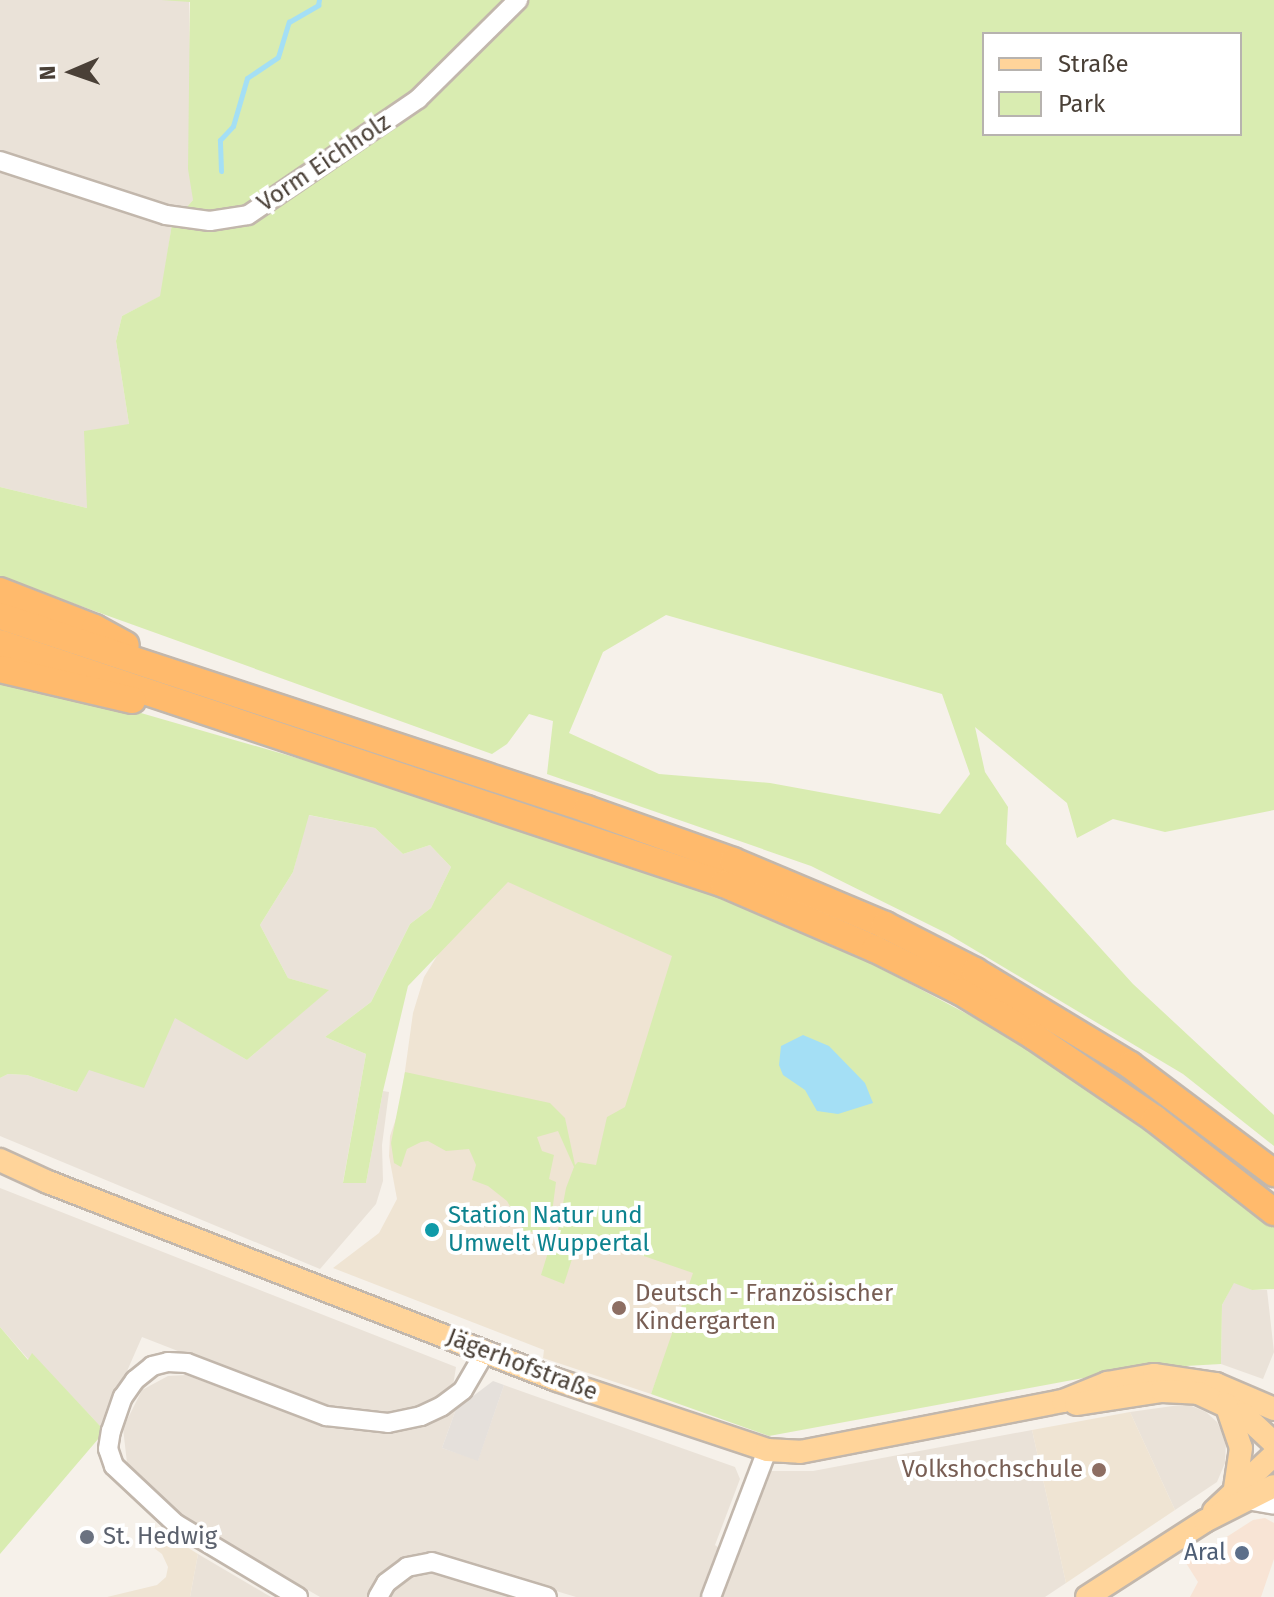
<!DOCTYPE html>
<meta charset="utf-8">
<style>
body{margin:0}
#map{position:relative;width:1274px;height:1597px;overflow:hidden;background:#f6f1ea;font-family:"Fira Sans",sans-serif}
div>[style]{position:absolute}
.residential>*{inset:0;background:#eae2d8}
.commercial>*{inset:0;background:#f8e4d5}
.industrial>*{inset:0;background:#e5e0db}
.education>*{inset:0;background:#efe4d3}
.green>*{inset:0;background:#d9ecb1}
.water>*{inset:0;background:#a4dff5}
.stream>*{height:5px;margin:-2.5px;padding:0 2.5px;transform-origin:2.5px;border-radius:2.5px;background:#a4dff5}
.roads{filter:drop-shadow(2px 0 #c2b7ac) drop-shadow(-2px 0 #c2b7ac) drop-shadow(0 2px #c2b7ac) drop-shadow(0 -2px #c2b7ac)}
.minor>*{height:18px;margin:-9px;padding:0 9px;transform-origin:9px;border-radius:9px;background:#fff}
.major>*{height:22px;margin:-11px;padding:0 11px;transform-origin:11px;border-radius:11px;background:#ffd49a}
.highway>*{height:26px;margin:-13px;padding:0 13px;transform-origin:13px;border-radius:13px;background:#ffba6c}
.dots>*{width:22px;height:22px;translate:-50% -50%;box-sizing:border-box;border:4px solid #fff;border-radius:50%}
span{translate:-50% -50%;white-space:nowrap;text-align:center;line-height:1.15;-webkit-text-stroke:8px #fff;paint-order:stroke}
.street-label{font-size:24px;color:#4a4037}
.culture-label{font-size:24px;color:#0d838f}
.left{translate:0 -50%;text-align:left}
.education-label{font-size:24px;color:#785e54}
.right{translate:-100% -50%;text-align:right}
.worship-label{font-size:24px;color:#5b616d}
.service-label{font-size:24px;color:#4e5e75}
.legend{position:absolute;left:982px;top:32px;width:260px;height:104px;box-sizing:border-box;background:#fff;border:2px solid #b7b3af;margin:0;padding:10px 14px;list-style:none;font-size:24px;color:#4a4037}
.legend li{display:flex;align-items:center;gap:16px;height:40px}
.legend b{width:40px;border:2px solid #b7b3af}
.north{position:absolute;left:32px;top:32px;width:80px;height:80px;-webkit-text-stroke:6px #fff;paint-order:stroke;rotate:268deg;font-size:22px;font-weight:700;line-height:32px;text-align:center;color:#4a4037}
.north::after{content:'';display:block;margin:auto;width:28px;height:36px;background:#4a4037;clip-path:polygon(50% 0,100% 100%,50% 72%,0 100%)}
</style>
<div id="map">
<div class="residential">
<div style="clip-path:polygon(0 0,189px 0,193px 200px,172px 224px,161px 296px,122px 316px,116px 341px,129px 424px,87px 508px,0 487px)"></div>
<div style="clip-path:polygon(308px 815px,375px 828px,403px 854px,430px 845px,451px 867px,431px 908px,410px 924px,371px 1002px,325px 1037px,366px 1054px,343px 1182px,366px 1183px,383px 1091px,389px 1092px,382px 1145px,383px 1181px,376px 1204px,320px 1269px,0 1136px,0 1078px,8px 1074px,27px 1075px,77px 1092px,88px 1070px,175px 1017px,247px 1060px,328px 990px,288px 978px,260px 925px,293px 872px)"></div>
<div style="clip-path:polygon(0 1188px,456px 1367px,453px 1386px,443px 1396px,406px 1413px,351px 1412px,296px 1397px,142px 1337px,102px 1428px,32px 1354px,29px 1360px,0 1327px)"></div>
<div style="clip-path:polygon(1234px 1282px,1252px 1290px,1267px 1290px,1274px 1352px,1263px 1379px,1221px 1364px,1222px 1305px)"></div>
<div style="clip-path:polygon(186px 1375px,291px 1414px,353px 1431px,402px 1431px,422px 1426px,456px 1409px,442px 1448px,478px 1460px,504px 1385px,735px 1467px,740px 1479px,715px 1545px,719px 1548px,701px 1597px,576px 1597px,443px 1557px,395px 1567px,368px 1597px,320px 1597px,191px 1522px,160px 1499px,127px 1463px,123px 1428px,142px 1390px,168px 1376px)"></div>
<div style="clip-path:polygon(1187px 1404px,1206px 1412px,1217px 1422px,1226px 1441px,1225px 1463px,1217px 1482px,1175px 1510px,1130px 1412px)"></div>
<div style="clip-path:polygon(1032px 1430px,1066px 1583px,1045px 1597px,716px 1597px,763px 1471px,813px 1471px)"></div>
<div style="clip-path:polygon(198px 1554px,271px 1597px,190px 1597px)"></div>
<div style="clip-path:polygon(430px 1569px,489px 1582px,515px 1597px,384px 1597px,407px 1574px)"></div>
</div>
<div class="commercial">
<div style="clip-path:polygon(1265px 1518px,1274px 1523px,1274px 1559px,1261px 1597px,1190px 1597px,1198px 1582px,1186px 1563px,1253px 1520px)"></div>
</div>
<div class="industrial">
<div style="clip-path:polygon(493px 1381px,504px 1385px,478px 1461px,442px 1448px,456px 1409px)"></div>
</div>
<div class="education">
<div style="clip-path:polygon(505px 846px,944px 1018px,664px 1359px,651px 1394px,543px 1358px,544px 1350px,333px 1268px,379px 1233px,397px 1199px,389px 1156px,390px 1136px,400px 1107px,413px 1013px,424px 977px)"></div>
<div style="clip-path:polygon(1130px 1412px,1175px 1510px,1066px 1583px,1032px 1430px)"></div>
<div style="clip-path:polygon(166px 1534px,198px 1554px,190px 1597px,107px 1597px,157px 1585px,166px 1577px,168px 1567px,162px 1554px,154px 1548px)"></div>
</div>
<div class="green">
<div style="clip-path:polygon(evenodd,161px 0,1274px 0,1274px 810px,1165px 832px,1113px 819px,1077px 838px,1067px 803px,975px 727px,985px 772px,1008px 807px,1006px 844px,1133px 984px,1274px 1115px,1274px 1146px,1183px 1074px,948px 934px,811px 866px,547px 774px,553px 721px,529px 714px,507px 744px,492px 754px,0 577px,0 487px,87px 508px,84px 431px,129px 424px,116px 341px,122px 316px,160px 296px,172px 224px,193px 200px,188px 169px,190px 2px,161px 0,984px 34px,1240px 34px,1240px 134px,984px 134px,984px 34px,161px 0,666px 615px,942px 694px,970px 774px,940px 814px,770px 783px,659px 774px,569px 733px,603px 652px,666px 615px)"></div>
<div style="clip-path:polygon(0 678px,89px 698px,498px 816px,676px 876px,871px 963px,1016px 1040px,1274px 1222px,1274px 1289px,1252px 1290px,1234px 1283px,1222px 1305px,1221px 1364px,1132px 1369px,769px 1436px,651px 1394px,693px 1273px,580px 1234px,564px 1284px,541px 1275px,549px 1249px,556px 1241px,566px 1188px,574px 1167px,558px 1131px,537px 1137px,542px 1151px,554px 1155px,549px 1179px,556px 1182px,549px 1236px,535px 1230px,526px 1235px,507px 1201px,488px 1186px,472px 1180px,476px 1165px,469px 1149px,446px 1151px,428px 1141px,421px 1142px,407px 1149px,401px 1167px,394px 1163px,391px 1143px,405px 1072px,550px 1103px,565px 1118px,575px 1165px,578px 1162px,596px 1165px,607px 1117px,625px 1107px,672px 956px,508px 882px,408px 986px,383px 1091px,366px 1183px,343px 1183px,366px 1054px,325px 1037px,371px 1002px,410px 924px,431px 908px,451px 867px,430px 845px,403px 854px,375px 828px,309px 815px,293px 872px,260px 925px,288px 978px,329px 990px,247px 1060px,175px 1018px,144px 1088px,89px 1070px,77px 1092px,27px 1075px,8px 1074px,0 1078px)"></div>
<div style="clip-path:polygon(0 1327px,28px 1360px,32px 1353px,102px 1428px,99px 1438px,0 1554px)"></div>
</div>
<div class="water">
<div style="clip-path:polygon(803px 1035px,829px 1046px,865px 1083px,873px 1103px,838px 1114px,817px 1111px,805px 1090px,783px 1075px,779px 1065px,781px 1046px)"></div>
</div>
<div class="stream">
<div style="left:221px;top:171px;width:31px;rotate:-92deg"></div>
<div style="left:220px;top:140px;width:19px;rotate:-47deg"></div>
<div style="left:233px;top:126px;width:50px;rotate:-73.7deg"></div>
<div style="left:247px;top:78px;width:37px;rotate:-34deg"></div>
<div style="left:278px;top:57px;width:37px;rotate:-73deg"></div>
<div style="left:289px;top:22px;width:34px;rotate:-30deg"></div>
<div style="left:318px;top:5px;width:5px;rotate:-79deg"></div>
</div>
<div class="roads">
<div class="minor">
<div style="left:0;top:161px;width:175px;rotate:18deg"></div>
<div style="left:166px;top:215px;width:44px;rotate:7.8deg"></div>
<div style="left:210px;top:221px;width:38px;rotate:-9deg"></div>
<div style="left:248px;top:215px;width:206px;rotate:-34.3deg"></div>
<div style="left:418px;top:99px;width:141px;rotate:-44.7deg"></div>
<div style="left:1247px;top:1500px;width:27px;rotate:10deg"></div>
<div style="left:298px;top:1597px;width:142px;rotate:-149.1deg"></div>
<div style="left:176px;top:1524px;width:85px;rotate:-136.9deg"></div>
<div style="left:114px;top:1466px;width:18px;rotate:-109deg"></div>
<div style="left:108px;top:1449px;width:18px;rotate:-81deg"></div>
<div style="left:111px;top:1431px;width:36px;rotate:-71deg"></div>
<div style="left:123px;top:1397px;width:21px;rotate:-55deg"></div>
<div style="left:135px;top:1380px;width:22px;rotate:-39deg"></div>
<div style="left:152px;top:1366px;width:16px;rotate:-14deg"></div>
<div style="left:168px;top:1362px;width:19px;rotate:3deg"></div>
<div style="left:187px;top:1363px;width:149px;rotate:20.9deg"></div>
<div style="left:326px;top:1416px;width:62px;rotate:6.4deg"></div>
<div style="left:388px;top:1423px;width:34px;rotate:-12deg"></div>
<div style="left:421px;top:1416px;width:23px;rotate:-25deg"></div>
<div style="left:442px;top:1406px;width:26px;rotate:-37deg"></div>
<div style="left:463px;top:1390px;width:44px;rotate:-59.9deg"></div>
<div style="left:378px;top:1597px;width:16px;rotate:-60deg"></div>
<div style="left:386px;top:1583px;width:26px;rotate:-37deg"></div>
<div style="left:407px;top:1567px;width:25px;rotate:-11deg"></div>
<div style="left:432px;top:1562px;width:120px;rotate:16.9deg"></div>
<div style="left:711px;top:1597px;width:157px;rotate:-69.1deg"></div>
</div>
<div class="major">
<div style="left:0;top:1160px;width:53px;rotate:24.6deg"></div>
<div style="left:48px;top:1182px;width:546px;rotate:21.26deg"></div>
<div style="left:557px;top:1380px;width:221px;rotate:18.4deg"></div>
<div style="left:767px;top:1450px;width:33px;rotate:3deg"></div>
<div style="left:800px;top:1452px;width:268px;rotate:-11deg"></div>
<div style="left:1063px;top:1401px;width:48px;rotate:-22.2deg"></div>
<div style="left:1107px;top:1383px;width:48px;rotate:-9.7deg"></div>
<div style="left:1154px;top:1375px;width:63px;rotate:8.3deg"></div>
<div style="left:1216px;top:1384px;width:63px;rotate:23.3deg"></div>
<div style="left:1076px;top:1404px;width:87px;rotate:-8.6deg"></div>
<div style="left:1162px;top:1391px;width:36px;rotate:3deg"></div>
<div style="left:1198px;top:1393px;width:50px;rotate:25deg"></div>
<div style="left:1243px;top:1414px;width:42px;rotate:43.1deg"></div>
<div style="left:1226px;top:1404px;width:46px;rotate:71.2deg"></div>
<div style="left:1241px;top:1448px;width:40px;rotate:98.5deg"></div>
<div style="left:1214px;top:1511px;width:82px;rotate:-43deg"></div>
<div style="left:1087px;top:1597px;width:140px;rotate:-32.8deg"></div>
<div style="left:1205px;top:1521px;width:77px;rotate:-26.9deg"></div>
</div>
<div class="highway">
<div style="left:0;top:591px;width:102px;rotate:21.3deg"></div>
<div style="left:95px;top:628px;width:35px;rotate:29deg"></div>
<div style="left:0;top:616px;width:618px;rotate:18.2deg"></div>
<div style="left:587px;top:809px;width:155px;rotate:19.6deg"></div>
<div style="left:733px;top:861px;width:165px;rotate:22.8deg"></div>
<div style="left:885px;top:925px;width:101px;rotate:27.1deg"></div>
<div style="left:975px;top:971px;width:181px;rotate:31.2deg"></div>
<div style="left:1130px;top:1065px;width:180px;rotate:36.9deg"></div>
<div style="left:0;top:643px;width:763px;rotate:18.41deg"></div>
<div style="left:724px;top:884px;width:164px;rotate:23.3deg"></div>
<div style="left:875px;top:949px;width:96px;rotate:26.6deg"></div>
<div style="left:961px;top:992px;width:87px;rotate:31.3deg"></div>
<div style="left:1035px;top:1037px;width:145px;rotate:34.3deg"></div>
<div style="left:1155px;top:1119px;width:151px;rotate:38deg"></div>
<div style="left:0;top:669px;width:136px;rotate:13.2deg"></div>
</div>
</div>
<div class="dots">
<div style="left:432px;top:1230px;background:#0f9aa8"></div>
<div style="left:619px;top:1308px;background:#8d6e63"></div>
<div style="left:1099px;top:1470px;background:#8d6e63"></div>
<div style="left:87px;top:1537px;background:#6b7280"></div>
<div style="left:1242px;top:1553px;background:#5c6f8a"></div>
</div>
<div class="street-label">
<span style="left:324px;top:163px;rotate:-34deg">Vorm Eichholz</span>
<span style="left:522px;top:1365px;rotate:21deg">Jägerhofstraße</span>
</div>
<div class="culture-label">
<span class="left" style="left:448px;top:1230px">Station Natur und<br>Umwelt Wuppertal</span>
</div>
<div class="education-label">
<span class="left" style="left:635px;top:1308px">Deutsch - Französischer<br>Kindergarten</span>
<span class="right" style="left:1083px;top:1470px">Volkshochschule</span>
</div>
<div class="worship-label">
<span class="left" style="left:103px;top:1537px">St. Hedwig</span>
</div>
<div class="service-label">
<span class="right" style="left:1226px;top:1553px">Aral</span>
</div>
<ul class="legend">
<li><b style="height:10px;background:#ffd49a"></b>Straße</li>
<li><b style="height:22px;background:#d9ecb1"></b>Park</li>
</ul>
<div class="north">N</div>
</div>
